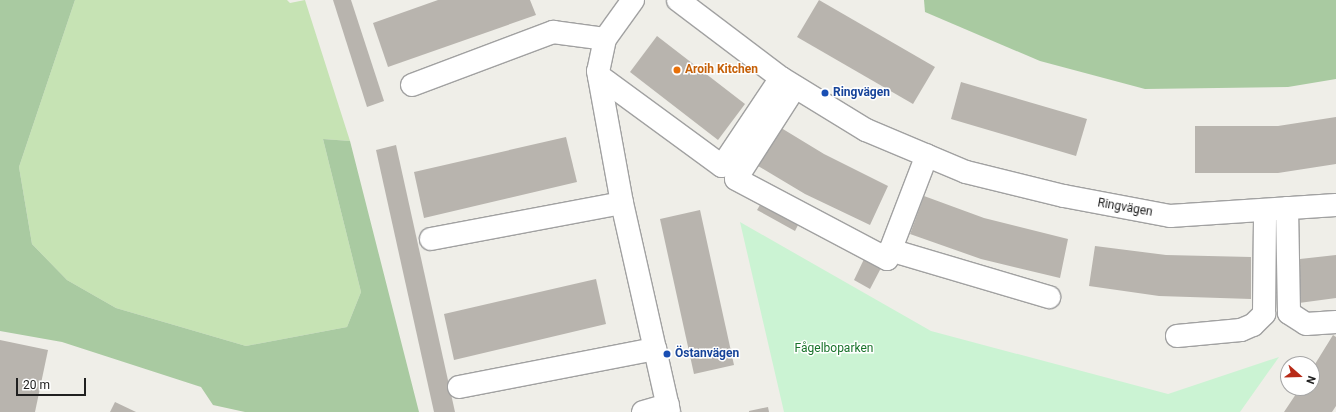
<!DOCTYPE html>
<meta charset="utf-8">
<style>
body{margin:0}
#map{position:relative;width:1336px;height:412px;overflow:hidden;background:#efeee8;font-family:Roboto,sans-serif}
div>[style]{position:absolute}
.grass>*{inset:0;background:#c6e3b4}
.forest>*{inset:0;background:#a9caa1}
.park>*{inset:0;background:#cbf3d3}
.building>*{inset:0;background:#b8b4ae}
.roads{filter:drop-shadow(1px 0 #a1a1a1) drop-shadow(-1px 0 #a1a1a1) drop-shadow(0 1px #a1a1a1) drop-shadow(0 -1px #a1a1a1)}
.minor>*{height:22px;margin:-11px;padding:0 11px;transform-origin:11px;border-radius:11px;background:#fff}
.dots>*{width:11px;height:11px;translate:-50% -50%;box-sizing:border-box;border:2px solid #fff;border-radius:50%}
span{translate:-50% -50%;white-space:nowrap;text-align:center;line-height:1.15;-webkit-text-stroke:3px #fff;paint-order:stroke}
.food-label{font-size:12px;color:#c56008;font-weight:700}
.left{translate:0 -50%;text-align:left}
.transit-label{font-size:12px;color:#164399;font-weight:700}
.street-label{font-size:12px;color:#202020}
.park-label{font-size:12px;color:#19732b}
.north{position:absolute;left:1280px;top:356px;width:40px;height:40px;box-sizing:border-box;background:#fff;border:1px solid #a6a6a6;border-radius:50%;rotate:110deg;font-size:11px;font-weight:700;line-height:16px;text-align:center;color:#202020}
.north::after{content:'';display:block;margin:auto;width:14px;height:18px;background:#b82b18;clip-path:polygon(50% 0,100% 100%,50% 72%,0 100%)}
.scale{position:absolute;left:16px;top:378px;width:70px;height:18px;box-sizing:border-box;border:2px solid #202020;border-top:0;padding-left:5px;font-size:12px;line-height:14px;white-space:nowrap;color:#202020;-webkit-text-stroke:3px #fff;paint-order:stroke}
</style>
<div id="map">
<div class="grass">
<div style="clip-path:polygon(75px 0,287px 0,290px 3px,305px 0,350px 141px,323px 139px,361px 292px,347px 327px,246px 346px,116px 308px,67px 280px,32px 244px,19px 167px)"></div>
</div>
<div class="forest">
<div style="clip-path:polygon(0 0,75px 0,19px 167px,32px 244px,67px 280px,116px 308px,246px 346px,347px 327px,361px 292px,323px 139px,350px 141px,419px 412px,245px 412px,213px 405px,201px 387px,62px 342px,0 331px)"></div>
<div style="clip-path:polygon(924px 0,1336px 0,1336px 79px,1288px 87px,1145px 89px,1040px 61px,925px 12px)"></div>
</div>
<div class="park">
<div style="clip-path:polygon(740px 222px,931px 331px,1168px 394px,1279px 357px,1240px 412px,784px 412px)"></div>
</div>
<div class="building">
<div style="clip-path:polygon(333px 0,351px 0,384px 101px,367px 107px)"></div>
<div style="clip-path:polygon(438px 0,530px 0,536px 15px,388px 67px,373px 23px)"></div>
<div style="clip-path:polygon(819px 0,935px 67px,913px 104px,797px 37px)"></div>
<div style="clip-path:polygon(657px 36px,745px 104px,718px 140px,630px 72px)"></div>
<div style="clip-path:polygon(961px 82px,1087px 119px,1076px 156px,951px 119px)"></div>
<div style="clip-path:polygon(1336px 117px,1336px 164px,1278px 173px,1195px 173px,1195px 126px,1278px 126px)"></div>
<div style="clip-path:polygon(773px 123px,824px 154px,888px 186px,870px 225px,805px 194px,748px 160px)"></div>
<div style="clip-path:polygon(566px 137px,577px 182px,424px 218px,414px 172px)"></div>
<div style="clip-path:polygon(396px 145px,455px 412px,434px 412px,376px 150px)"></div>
<div style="clip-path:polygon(924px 196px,984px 218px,1068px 239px,1060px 278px,981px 259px,910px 234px)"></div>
<div style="clip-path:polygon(763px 200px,800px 221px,795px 231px,757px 210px)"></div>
<div style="clip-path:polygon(700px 210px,734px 365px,694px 374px,660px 219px)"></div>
<div style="clip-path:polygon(1095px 246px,1166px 255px,1251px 257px,1251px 299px,1159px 296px,1089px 286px)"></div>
<div style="clip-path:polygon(1336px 255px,1336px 298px,1299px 303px,1291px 260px)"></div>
<div style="clip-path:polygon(865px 257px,882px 266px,870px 289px,854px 280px)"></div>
<div style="clip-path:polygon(596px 279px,606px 324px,454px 360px,444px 314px)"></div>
<div style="clip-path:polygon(1333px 335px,1336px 337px,1336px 406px,1332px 412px,1284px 412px,1300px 388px,1312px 388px,1312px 369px)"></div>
<div style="clip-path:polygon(0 340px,48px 350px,35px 412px,0 412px)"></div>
<div style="clip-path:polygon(115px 402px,136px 412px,110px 412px)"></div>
<div style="clip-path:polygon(768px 407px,769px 412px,749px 412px,749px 411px)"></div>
</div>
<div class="roads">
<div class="minor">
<div style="left:633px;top:0;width:48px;rotate:125.7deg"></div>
<div style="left:605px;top:39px;width:33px;rotate:102deg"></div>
<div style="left:598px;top:71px;width:134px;rotate:79.7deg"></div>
<div style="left:622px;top:203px;width:214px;rotate:77.3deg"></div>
<div style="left:678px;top:0;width:129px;rotate:37.1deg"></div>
<div style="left:781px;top:78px;width:100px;rotate:31.5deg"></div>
<div style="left:866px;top:130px;width:108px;rotate:22.8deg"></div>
<div style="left:966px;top:172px;width:101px;rotate:13.8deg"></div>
<div style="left:1064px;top:196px;width:108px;rotate:10.7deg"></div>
<div style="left:1170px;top:216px;width:166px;rotate:-3.8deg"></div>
<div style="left:599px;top:76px;width:152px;rotate:36.2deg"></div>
<div style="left:722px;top:166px;width:106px;rotate:-56.2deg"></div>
<div style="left:412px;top:85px;width:151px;rotate:-20.6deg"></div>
<div style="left:553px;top:32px;width:52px;rotate:7.7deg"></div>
<div style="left:795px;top:87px;width:109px;rotate:122.7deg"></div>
<div style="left:736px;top:179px;width:171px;rotate:27.9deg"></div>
<div style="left:887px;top:259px;width:111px;rotate:-69deg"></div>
<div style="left:1287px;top:208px;width:105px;rotate:88.9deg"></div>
<div style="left:1289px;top:313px;width:20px;rotate:33deg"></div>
<div style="left:1306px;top:324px;width:30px;rotate:-4deg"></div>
<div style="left:431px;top:239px;width:194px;rotate:-10.7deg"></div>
<div style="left:890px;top:250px;width:166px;rotate:16.5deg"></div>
<div style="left:1177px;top:336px;width:64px;rotate:-5.4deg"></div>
<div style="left:1241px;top:330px;width:13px;rotate:-23deg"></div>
<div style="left:1253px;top:325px;width:16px;rotate:-45deg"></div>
<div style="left:1264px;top:314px;width:104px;rotate:-89.4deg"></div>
<div style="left:459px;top:387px;width:200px;rotate:-11deg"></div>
<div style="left:643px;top:412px;width:26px;rotate:-16deg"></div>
</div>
</div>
<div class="dots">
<div style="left:677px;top:70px;background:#e8710a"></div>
<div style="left:825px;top:93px;background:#1a4fb4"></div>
<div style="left:667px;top:354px;background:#1a4fb4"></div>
</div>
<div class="food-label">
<span class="left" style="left:685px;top:70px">Aroih Kitchen</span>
</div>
<div class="transit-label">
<span class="left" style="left:833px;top:93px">Ringvägen</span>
<span class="left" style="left:675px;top:354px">Östanvägen</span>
</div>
<div class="street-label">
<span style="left:1125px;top:208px;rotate:10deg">Ringvägen</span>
</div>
<div class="park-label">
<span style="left:834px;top:349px">Fågelboparken</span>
</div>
<div class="north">N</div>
<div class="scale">20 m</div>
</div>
